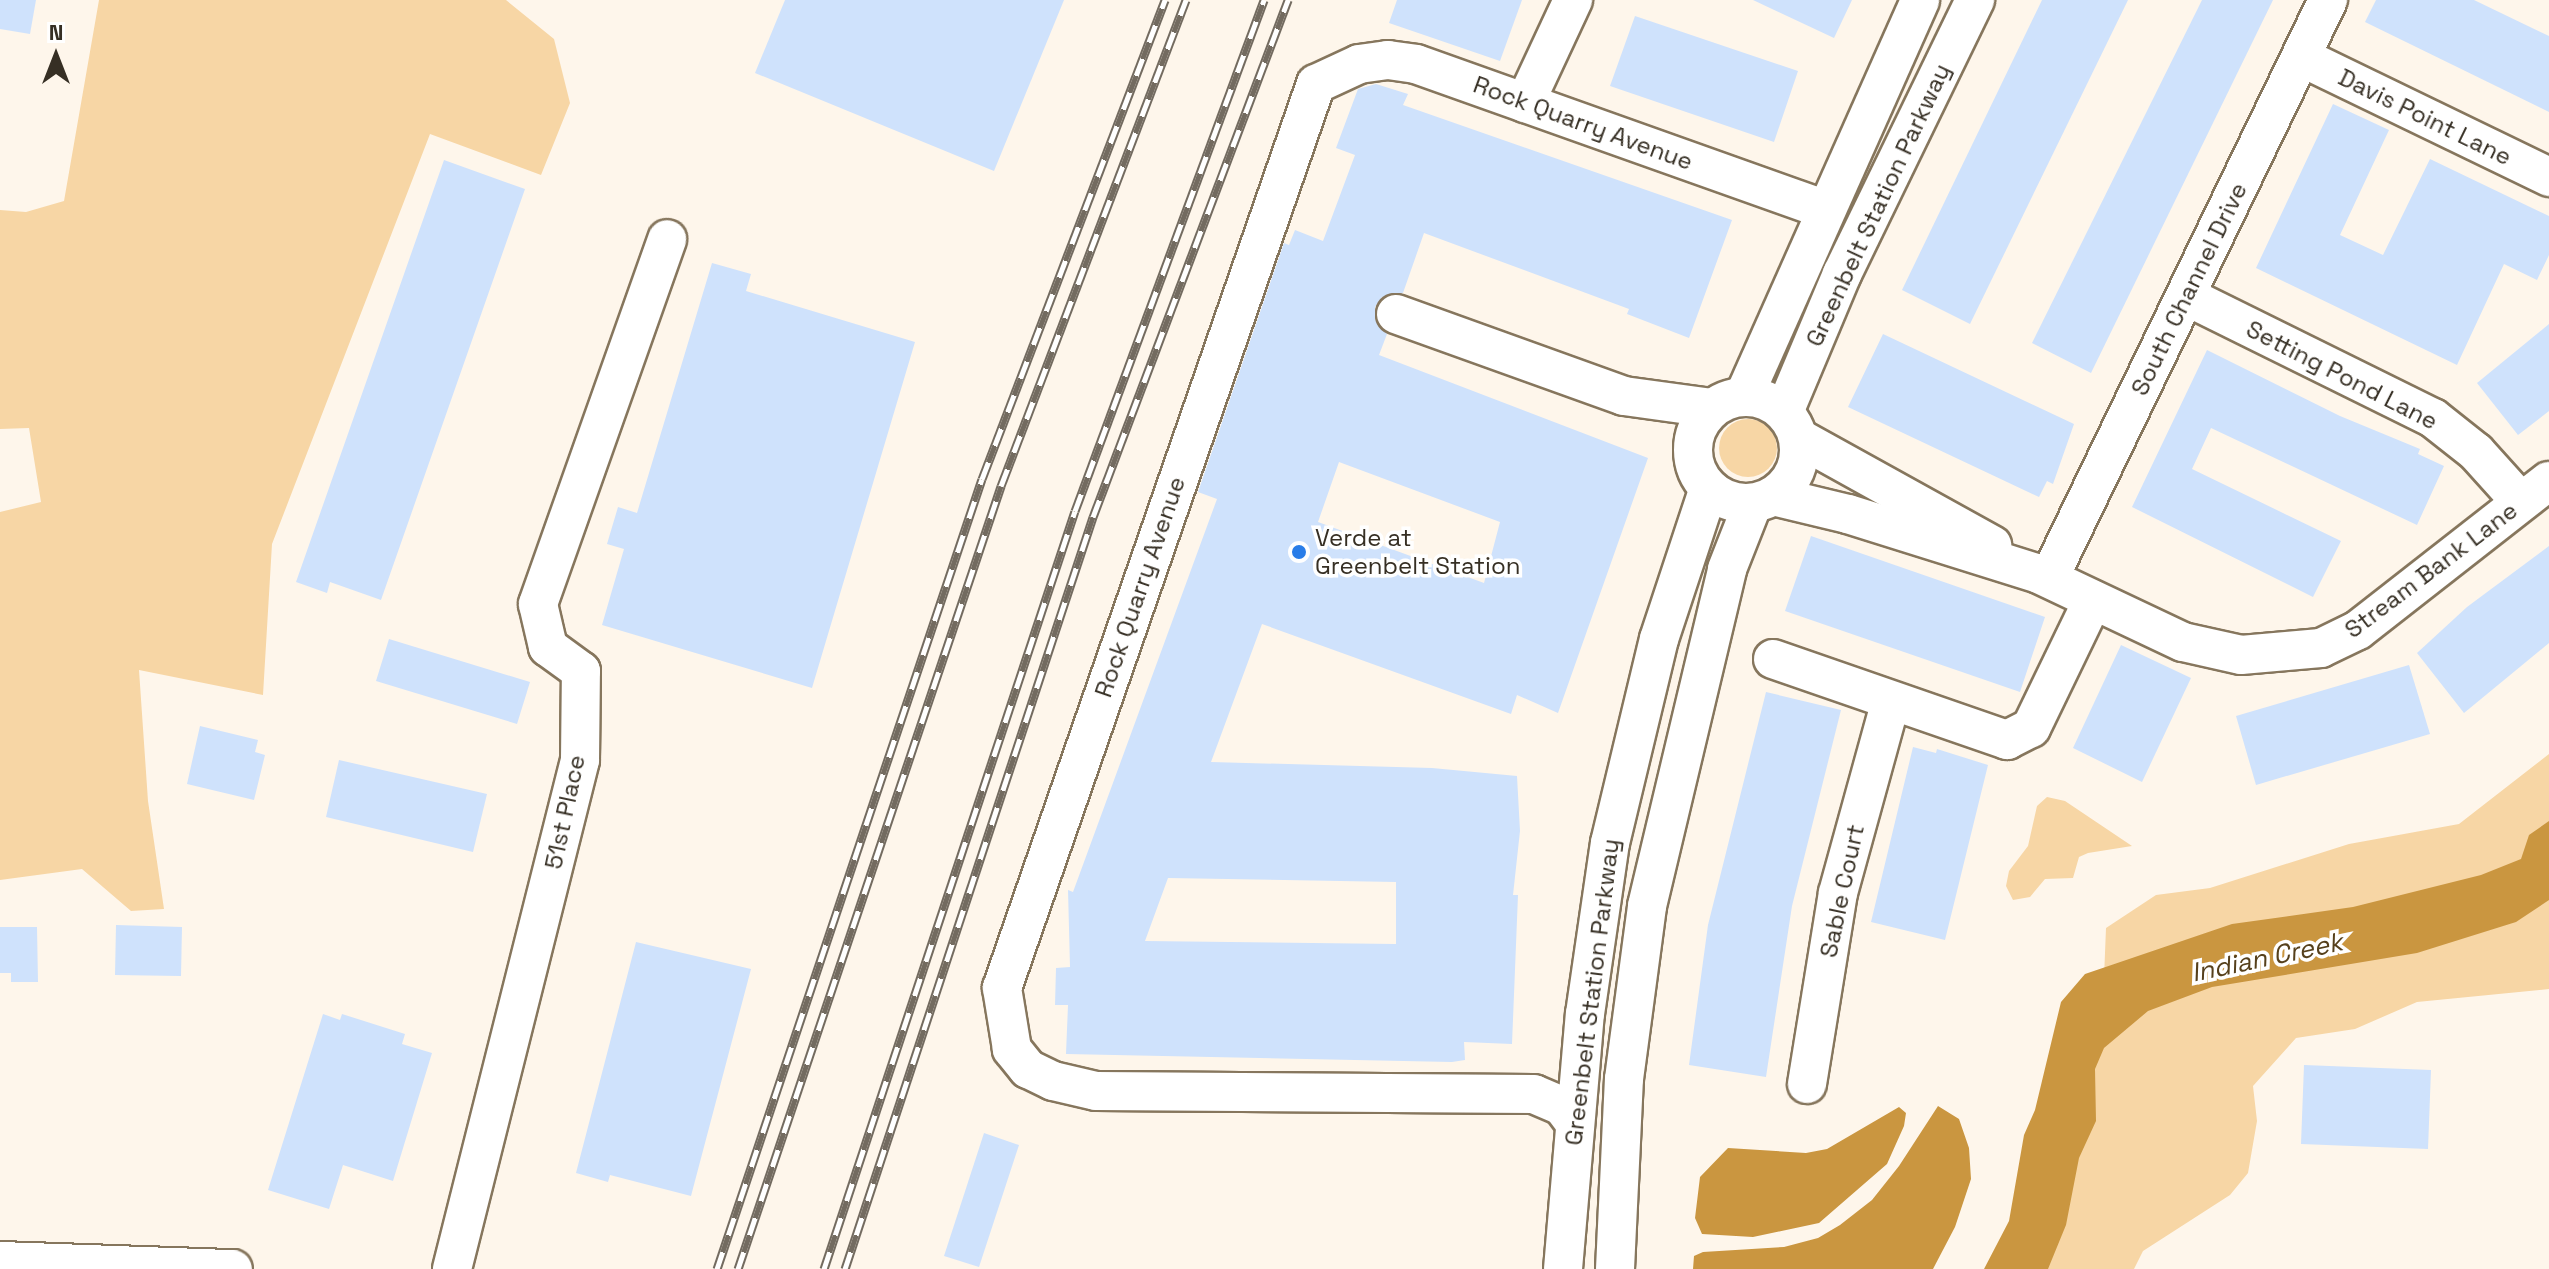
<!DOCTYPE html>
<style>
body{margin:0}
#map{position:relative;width:2549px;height:1269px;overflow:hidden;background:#fef6eb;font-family:"Space Grotesk",sans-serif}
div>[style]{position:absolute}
.green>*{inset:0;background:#f7d6a5}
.round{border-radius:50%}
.water>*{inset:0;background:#ca9640}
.building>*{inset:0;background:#cfe2fc}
.roads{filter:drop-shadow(2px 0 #86765d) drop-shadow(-2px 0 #86765d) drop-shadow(0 2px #86765d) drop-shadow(0 -2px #86765d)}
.minor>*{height:38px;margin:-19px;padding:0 19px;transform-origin:19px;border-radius:19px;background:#fff}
.minor>.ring{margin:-19px;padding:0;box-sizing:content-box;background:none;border:38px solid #fff;border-radius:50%}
.rail>*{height:9px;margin-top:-4.5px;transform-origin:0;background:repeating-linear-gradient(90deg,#fff 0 18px,#736b60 0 36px);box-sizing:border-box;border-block:2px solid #736b60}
.dots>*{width:22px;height:22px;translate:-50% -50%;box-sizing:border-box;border:4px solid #fff;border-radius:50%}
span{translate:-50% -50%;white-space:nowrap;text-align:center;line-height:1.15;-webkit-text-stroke:7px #fff;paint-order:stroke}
.street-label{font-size:24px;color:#362f24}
.poi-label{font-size:24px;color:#362f24}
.left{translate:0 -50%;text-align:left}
.water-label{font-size:26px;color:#56401c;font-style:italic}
.north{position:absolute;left:16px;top:16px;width:80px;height:80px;-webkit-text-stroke:6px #fff;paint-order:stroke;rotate:0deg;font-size:22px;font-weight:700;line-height:32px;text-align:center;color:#362f24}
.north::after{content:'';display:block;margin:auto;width:28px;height:36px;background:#362f24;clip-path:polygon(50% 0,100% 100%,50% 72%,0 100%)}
</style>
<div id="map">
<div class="green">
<div style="clip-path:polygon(99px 0,506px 0,554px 39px,570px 103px,541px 175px,430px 134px,272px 544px,263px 695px,139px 670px,148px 801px,164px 909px,131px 911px,82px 869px,0 880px,0 512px,41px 502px,29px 428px,0 429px,0 210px,26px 212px,64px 201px)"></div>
<div class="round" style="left:1719px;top:419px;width:58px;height:58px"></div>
<div style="clip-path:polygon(2549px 754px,2549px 989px,2417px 1002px,2355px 1029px,2296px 1038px,2253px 1086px,2257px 1121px,2248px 1173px,2230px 1195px,2143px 1251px,2134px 1269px,2021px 1269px,2102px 1028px,2106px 928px,2156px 895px,2210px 888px,2349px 844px,2459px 824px)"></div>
<div style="clip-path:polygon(2047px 797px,2065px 801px,2132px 846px,2088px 853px,2079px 857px,2073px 878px,2045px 879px,2030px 897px,2013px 900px,2006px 886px,2009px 871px,2028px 846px,2037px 806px)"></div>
</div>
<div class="water">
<div style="clip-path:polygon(2549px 821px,2549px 900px,2516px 922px,2417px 953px,2212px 987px,2148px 1011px,2104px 1048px,2095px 1069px,2096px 1121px,2079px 1158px,2066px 1225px,2048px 1269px,1984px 1269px,2009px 1221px,2024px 1135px,2035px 1110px,2061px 1002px,2085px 974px,2232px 924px,2353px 907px,2481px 875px,2521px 859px,2529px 835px)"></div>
<div style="clip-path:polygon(1938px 1106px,1959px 1119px,1969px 1148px,1971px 1179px,1955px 1227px,1933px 1269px,1693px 1269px,1694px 1256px,1703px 1252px,1784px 1247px,1818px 1238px,1840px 1225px,1872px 1200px,1899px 1166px)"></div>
<div style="clip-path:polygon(1899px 1107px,1906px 1113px,1904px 1126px,1887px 1164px,1819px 1223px,1753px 1237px,1702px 1234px,1695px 1218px,1700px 1177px,1728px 1148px,1806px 1153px,1827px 1149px)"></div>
</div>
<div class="building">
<div style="clip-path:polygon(0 0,36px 0,30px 34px,0 29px)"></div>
<div style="clip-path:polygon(785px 0,1064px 0,994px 171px,755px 73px)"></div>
<div style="clip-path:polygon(1397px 0,1522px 0,1500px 61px,1389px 23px)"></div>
<div style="clip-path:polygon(1753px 0,1852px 0,1834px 38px)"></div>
<div style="clip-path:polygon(2042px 0,2128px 0,1970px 324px,1902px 290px)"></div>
<div style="clip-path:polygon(2202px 0,2273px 0,2091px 373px,2032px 343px)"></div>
<div style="clip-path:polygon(2376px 0,2474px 0,2549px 36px,2549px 112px,2365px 22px)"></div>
<div style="clip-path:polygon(1635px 16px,1798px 71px,1774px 142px,1610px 86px)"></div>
<div style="clip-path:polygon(evenodd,1376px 84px,1408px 94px,1403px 105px,1732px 220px,1689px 338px,1627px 314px,1629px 309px,1424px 233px,1403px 293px,1382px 297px,1375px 307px,1375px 319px,1387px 334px,1379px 355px,1648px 458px,1558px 713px,1517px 695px,1511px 714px,1262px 624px,1211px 762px,1432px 768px,1517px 776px,1520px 831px,1513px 895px,1518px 895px,1512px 1044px,1464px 1042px,1465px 1060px,1452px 1062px,1066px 1054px,1068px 1005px,1055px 1005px,1056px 968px,1070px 967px,1068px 890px,1073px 892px,1217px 499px,1198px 492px,1284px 243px,1289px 245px,1295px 230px,1323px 241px,1355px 155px,1336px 148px,1358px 89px,1376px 84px,1339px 462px,1500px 522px,1484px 583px,1318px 522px,1339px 462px,1376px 84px,1168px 878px,1396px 882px,1396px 944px,1145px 941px,1168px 878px)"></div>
<div style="clip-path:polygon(2333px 104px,2389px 130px,2340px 235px,2383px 255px,2430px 159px,2549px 216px,2549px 255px,2537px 280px,2504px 264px,2457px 365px,2256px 268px)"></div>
<div style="clip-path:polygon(444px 160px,525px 189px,381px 600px,330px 582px,327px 593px,296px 582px)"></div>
<div style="clip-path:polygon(712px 263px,751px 274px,746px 291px,915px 342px,812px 688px,602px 625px,624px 549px,607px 544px,618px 507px,637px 513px)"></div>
<div style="clip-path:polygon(2549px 324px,2549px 411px,2518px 435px,2477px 383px)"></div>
<div style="clip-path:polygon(1883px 334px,2074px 424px,2053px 484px,2047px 481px,2039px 497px,1848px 407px)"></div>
<div style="clip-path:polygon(2207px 350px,2340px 416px,2420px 449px,2418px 454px,2444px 466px,2417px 525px,2211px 428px,2192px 469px,2341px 541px,2313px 597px,2132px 507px)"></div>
<div style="clip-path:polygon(1811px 536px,2045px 617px,2020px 692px,1785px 611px)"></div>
<div style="clip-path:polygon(2549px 546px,2549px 643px,2464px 713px,2417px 653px,2467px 607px)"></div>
<div style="clip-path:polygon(389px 639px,530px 682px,517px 724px,376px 681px)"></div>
<div style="clip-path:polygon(2121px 645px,2191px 678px,2142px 782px,2073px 748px)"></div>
<div style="clip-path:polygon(2409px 665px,2430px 734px,2256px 785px,2236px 716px)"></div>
<div style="clip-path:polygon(1766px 692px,1841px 710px,1792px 906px,1766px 1077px,1689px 1065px,1708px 925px)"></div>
<div style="clip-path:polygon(200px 726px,258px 740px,255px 752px,265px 755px,254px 800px,187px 784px)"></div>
<div style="clip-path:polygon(1913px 747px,1936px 753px,1937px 749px,1988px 765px,1945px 940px,1871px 922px)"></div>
<div style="clip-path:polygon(339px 760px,487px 794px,473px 852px,326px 817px)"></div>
<div style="clip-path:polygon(116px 925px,182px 927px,181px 976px,115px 975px)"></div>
<div style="clip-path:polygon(0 927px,37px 927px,38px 982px,11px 982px,11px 973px,0 973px)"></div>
<div style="clip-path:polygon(636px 942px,751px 969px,691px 1196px,610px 1175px,608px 1182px,576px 1173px)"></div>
<div style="clip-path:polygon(323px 1014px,340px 1020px,342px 1014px,405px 1034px,402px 1044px,432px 1053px,393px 1181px,343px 1165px,329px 1209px,268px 1190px)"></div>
<div style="clip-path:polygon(2304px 1065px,2431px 1070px,2428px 1149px,2301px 1144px)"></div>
<div style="clip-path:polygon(984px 1133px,1019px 1145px,979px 1267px,944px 1256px)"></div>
</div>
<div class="roads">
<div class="minor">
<div style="left:2301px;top:57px;width:276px;rotate:25.8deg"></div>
<div style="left:1525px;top:103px;width:114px;rotate:-65deg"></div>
<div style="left:2186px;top:296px;width:275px;rotate:26.3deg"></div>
<div style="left:2433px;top:418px;width:55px;rotate:38.3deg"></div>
<div style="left:2476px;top:452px;width:67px;rotate:48deg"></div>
<div style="left:1396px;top:314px;width:242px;rotate:19.8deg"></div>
<div style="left:1624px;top:396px;width:89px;rotate:7.8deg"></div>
<div style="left:1744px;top:396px;width:433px;rotate:-66deg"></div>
<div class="ring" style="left:1693px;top:397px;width:68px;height:68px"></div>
<div style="left:1784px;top:412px;width:150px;rotate:-67.2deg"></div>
<div style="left:1842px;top:274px;width:305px;rotate:-64.1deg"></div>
<div style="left:1799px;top:438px;width:221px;rotate:29deg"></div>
<div style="left:1773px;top:496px;width:77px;rotate:13.5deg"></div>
<div style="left:1848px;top:514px;width:200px;rotate:17.4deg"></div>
<div style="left:2039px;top:574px;width:159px;rotate:25.3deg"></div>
<div style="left:2183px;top:642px;width:59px;rotate:12.6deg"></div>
<div style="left:2241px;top:655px;width:80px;rotate:-5deg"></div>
<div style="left:2321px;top:648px;width:41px;rotate:-25.9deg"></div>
<div style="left:2358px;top:630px;width:242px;rotate:-38deg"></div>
<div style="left:2049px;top:578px;width:642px;rotate:-64.23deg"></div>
<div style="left:1773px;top:659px;width:248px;rotate:19.1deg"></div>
<div style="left:2007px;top:740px;width:27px;rotate:-27deg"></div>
<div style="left:2031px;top:728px;width:142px;rotate:-64.2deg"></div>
<div style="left:1807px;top:1084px;width:193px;rotate:-80.8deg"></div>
<div style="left:1838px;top:893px;width:199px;rotate:-74.6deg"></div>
<div style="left:1574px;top:1122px;width:20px;rotate:-127deg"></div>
<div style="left:1562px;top:1106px;width:30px;rotate:-157deg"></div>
<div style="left:1534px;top:1094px;width:438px;rotate:-179.6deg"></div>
<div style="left:1096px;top:1091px;width:44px;rotate:-166.9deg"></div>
<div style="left:1053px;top:1081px;width:28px;rotate:-154deg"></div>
<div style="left:1028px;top:1069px;width:26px;rotate:-129deg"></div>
<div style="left:1012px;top:1049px;width:62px;rotate:-99.3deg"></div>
<div style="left:1002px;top:988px;width:957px;rotate:-70.85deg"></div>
<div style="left:1316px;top:84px;width:47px;rotate:-24.9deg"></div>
<div style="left:1359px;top:64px;width:29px;rotate:-8deg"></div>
<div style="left:1388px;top:60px;width:28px;rotate:8deg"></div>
<div style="left:1416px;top:64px;width:433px;rotate:19.6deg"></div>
<div style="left:0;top:1261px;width:233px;rotate:2deg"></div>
<div style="left:452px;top:1269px;width:525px;rotate:-75.88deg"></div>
<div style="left:580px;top:760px;width:89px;rotate:-89.4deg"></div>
<div style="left:581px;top:671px;width:41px;rotate:-144deg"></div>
<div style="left:548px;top:647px;width:44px;rotate:-103.1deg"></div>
<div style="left:538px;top:604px;width:387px;rotate:-70.5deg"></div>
<div style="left:1563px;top:1269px;width:256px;rotate:-85.1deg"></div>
<div style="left:1585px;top:1014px;width:173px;rotate:-81.7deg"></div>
<div style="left:1610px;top:843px;width:210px;rotate:-76.5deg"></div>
<div style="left:1659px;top:639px;width:159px;rotate:-71.7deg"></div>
<div style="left:1615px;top:1269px;width:190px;rotate:-87.3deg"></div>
<div style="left:1624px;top:1079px;width:175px;rotate:-82.4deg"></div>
<div style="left:1647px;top:906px;width:346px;rotate:-76.6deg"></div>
<div style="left:1727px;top:569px;width:71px;rotate:-68.5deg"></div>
</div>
</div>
<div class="rail">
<div style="left:717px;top:1269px;width:833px;rotate:-71.46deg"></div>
<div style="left:982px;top:479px;width:513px;rotate:-69.09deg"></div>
<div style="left:738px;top:1269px;width:826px;rotate:-71.43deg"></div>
<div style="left:1001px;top:486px;width:520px;rotate:-69.16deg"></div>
<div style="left:824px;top:1269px;width:798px;rotate:-71.68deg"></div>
<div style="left:1075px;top:511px;width:545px;rotate:-69.7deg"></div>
<div style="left:845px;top:1269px;width:792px;rotate:-71.75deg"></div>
<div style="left:1093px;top:517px;width:553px;rotate:-69.33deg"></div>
</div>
<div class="dots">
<div style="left:1299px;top:552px;background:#297de8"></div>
</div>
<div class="street-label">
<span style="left:2425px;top:117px;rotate:26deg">Davis Point Lane</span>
<span style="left:1583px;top:123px;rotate:20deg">Rock Quarry Avenue</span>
<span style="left:1878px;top:205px;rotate:-65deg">Greenbelt Station Parkway</span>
<span style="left:2189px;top:289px;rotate:-64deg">South Channel Drive</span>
<span style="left:2342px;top:375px;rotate:27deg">Setting Pond Lane</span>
<span style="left:2431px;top:570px;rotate:-37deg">Stream Bank Lane</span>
<span style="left:1140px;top:587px;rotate:-71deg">Rock Quarry Avenue</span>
<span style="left:565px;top:812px;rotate:-78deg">51st Place</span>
<span style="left:1842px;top:891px;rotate:-78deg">Sable Court</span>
<span style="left:1592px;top:992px;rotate:-83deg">Greenbelt Station Parkway</span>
</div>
<div class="poi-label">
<span class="left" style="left:1315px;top:552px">Verde at<br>Greenbelt Station</span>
</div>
<div class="water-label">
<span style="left:2267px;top:958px;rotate:-12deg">Indian Creek</span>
</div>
<div class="north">N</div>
</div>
